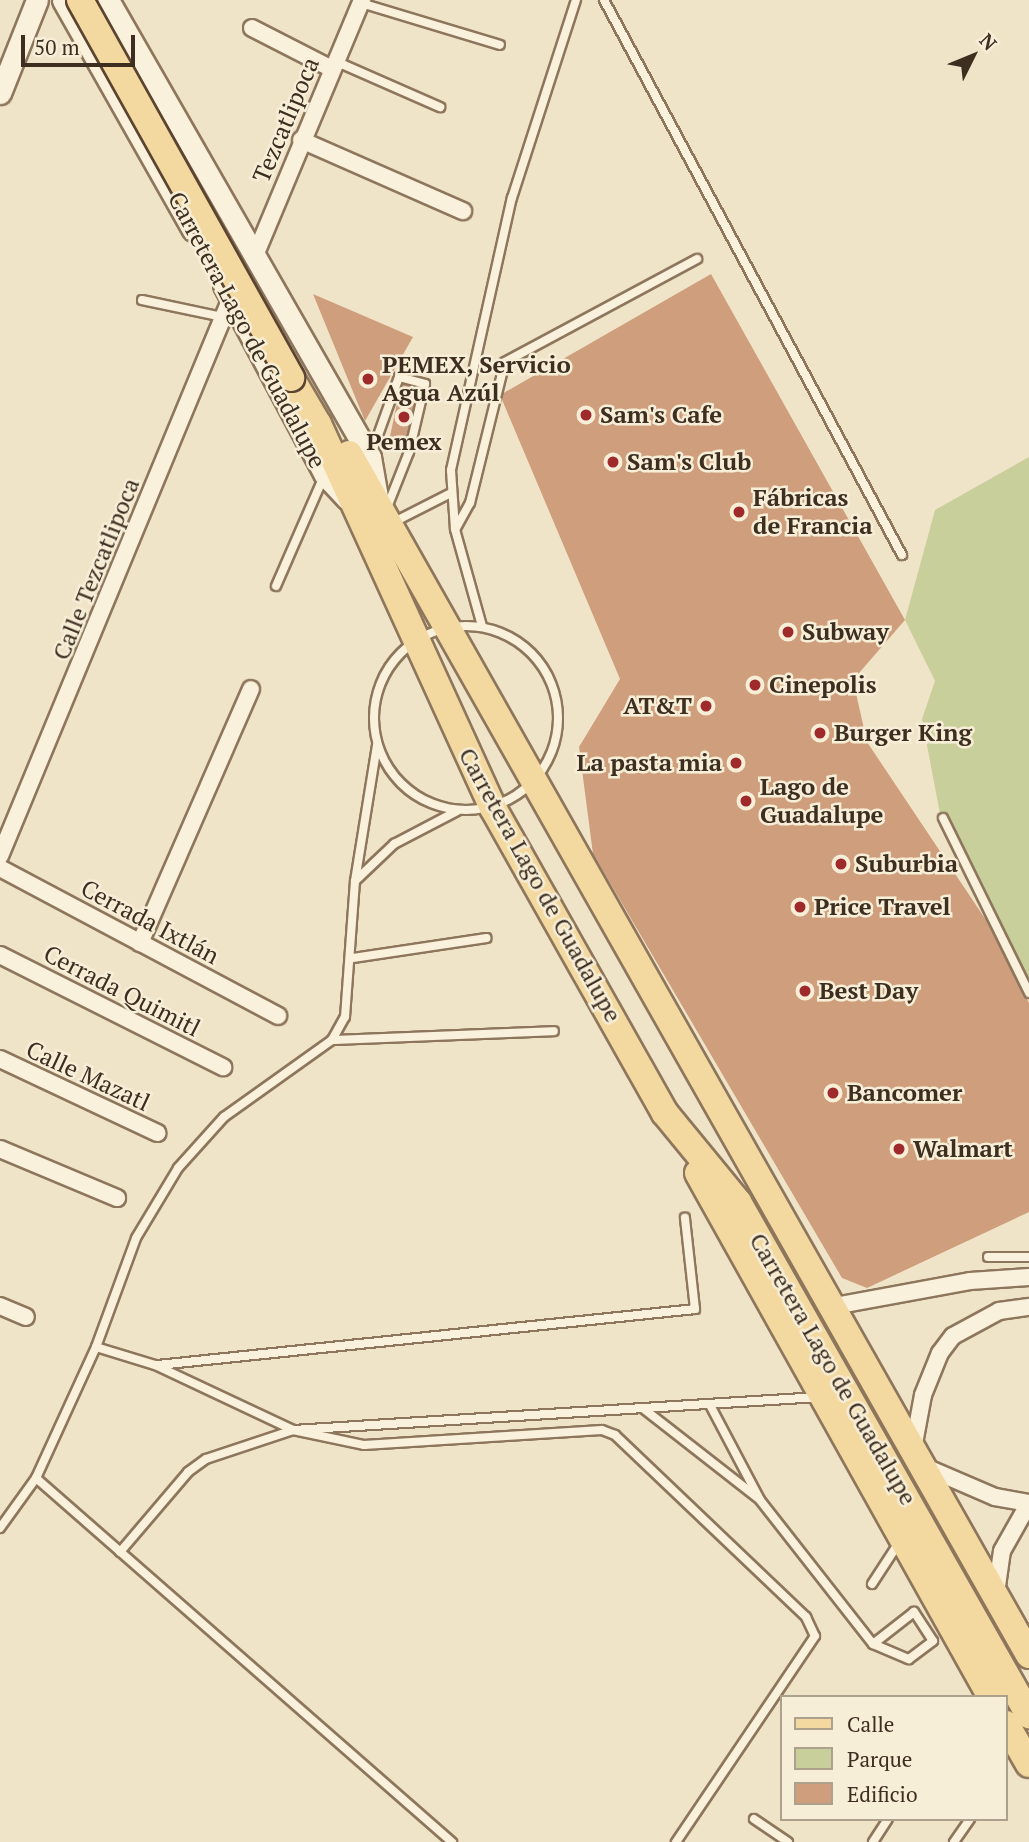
<!DOCTYPE html>
<meta charset="utf-8">
<style>
body{margin:0}
#map{position:relative;width:1029px;height:1842px;overflow:hidden;background:#f0e4c8;font-family:"PT Serif",serif}
div>[style]{position:absolute}
.green>*{inset:0;background:#c9cf9b}
.building>*{inset:0;background:#cf9f7d}
.roads{filter:drop-shadow(2px 0 #8d765c) drop-shadow(-2px 0 #8d765c) drop-shadow(0 2px #8d765c) drop-shadow(0 -2px #8d765c)}
.service>*{height:8px;margin:-4px;padding:0 4px;transform-origin:4px;border-radius:4px;background:#faf1dc}
.service>.ring{margin:-4px;padding:0;box-sizing:content-box;background:none;border:8px solid #faf1dc;border-radius:50%}
.minor>*{height:16px;margin:-8px;padding:0 8px;transform-origin:8px;border-radius:8px;background:#faf1dc}
.tertiary>*{height:21px;margin:-10.5px;padding:0 10.5px;transform-origin:10.5px;border-radius:10.5px;background:#faf1dc}
.primary>*{height:26px;margin:-13px;padding:0 13px;transform-origin:13px;border-radius:13px;background:#f3d9a0}
.bridges{filter:drop-shadow(2px 0 #5b4430) drop-shadow(-2px 0 #5b4430) drop-shadow(0 2px #5b4430) drop-shadow(0 -2px #5b4430)}
.primary-bridge>*{height:26px;margin:-13px;padding:0 13px;transform-origin:13px;border-radius:13px;background:#f3d9a0}
.dots>*{width:19px;height:19px;translate:-50% -50%;box-sizing:border-box;border:4px solid #f7eed8;border-radius:50%}
span{translate:-50% -50%;white-space:nowrap;text-align:center;line-height:1.15;-webkit-text-stroke:5px #f7eed8;paint-order:stroke}
.street-label{font-size:24px;color:#3d2e20}
.poi-label{font-size:24px;color:#3d2e20;font-weight:700}
.left{translate:0 -50%;text-align:left}
.right{translate:-100% -50%;text-align:right}
.legend{position:absolute;left:780px;top:1695px;width:228px;height:126px;box-sizing:border-box;background:#f7eed8;border:2px solid #ada18e;margin:0;padding:9px 12px;list-style:none;font-size:21px;color:#3d2e20}
.legend li{display:flex;align-items:center;gap:14px;height:35px}
.legend b{width:35px;border:2px solid #ada18e}
.north{position:absolute;left:938px;top:21px;width:70px;height:70px;-webkit-text-stroke:5px #f7eed8;paint-order:stroke;rotate:47deg;font-size:19px;font-weight:700;line-height:28px;text-align:center;color:#3d2e20}
.north::after{content:'';display:block;margin:auto;width:24px;height:32px;background:#3d2e20;clip-path:polygon(50% 0,100% 100%,50% 72%,0 100%)}
.scale{position:absolute;left:21px;top:35px;width:114px;height:32px;box-sizing:border-box;border:4px solid #3d2e20;border-top:0;padding-left:9px;font-size:21px;line-height:24px;white-space:nowrap;color:#3d2e20;-webkit-text-stroke:5px #f7eed8;paint-order:stroke}
</style>
<div id="map">
<div class="green">
<div style="clip-path:polygon(1029px 457px,1029px 990px,941px 819px,922px 719px,935px 681px,905px 620px,935px 510px)"></div>
</div>
<div class="building">
<div style="clip-path:polygon(711px 274px,905px 620px,853px 680px,867px 742px,990px 926px,1029px 1003px,1029px 1212px,867px 1288px,842px 1278px,593px 854px,579px 747px,620px 679px,500px 395px)"></div>
<div style="clip-path:polygon(313px 294px,413px 337px,365px 421px)"></div>
<div style="clip-path:polygon(402px 379px,420px 388px,405px 454px,388px 446px)"></div>
</div>
<div class="roads">
<div class="service">
<div style="left:604px;top:0;width:630px;rotate:61.77deg"></div>
<div style="left:361px;top:3px;width:145px;rotate:16.8deg"></div>
<div style="left:335px;top:61px;width:115px;rotate:23.7deg"></div>
<div style="left:142px;top:300px;width:83px;rotate:11.9deg"></div>
<div style="left:372px;top:452px;width:80px;rotate:-70.2deg"></div>
<div style="left:399px;top:377px;width:27px;rotate:15deg"></div>
<div style="left:425px;top:384px;width:70px;rotate:103.2deg"></div>
<div style="left:409px;top:452px;width:62px;rotate:111.6deg"></div>
<div style="left:392px;top:523px;width:64px;rotate:-27deg"></div>
<div style="left:456px;top:528px;width:29px;rotate:-61deg"></div>
<div style="left:470px;top:503px;width:145px;rotate:-76.1deg"></div>
<div style="left:505px;top:362px;width:218px;rotate:-28.2deg"></div>
<div style="left:276px;top:586px;width:120px;rotate:-66.4deg"></div>
<div class="ring" style="left:374px;top:626px;width:176px;height:176px"></div>
<div style="left:482px;top:626px;width:101px;rotate:-105.6deg"></div>
<div style="left:455px;top:529px;width:59px;rotate:-93.9deg"></div>
<div style="left:451px;top:470px;width:279px;rotate:-77.4deg"></div>
<div style="left:512px;top:198px;width:208px;rotate:-72.1deg"></div>
<div style="left:943px;top:818px;width:195px;rotate:63.8deg"></div>
<div style="left:355px;top:881px;width:54px;rotate:-43.5deg"></div>
<div style="left:394px;top:844px;width:71px;rotate:-27.6deg"></div>
<div style="left:353px;top:958px;width:135px;rotate:-8.5deg"></div>
<div style="left:332px;top:1040px;width:222px;rotate:-2.3deg"></div>
<div style="left:988px;top:1257px;width:41px"></div>
<div style="left:96px;top:1347px;width:62px;rotate:17deg"></div>
<div style="left:155px;top:1365px;width:153px;rotate:25.2deg"></div>
<div style="left:293px;top:1430px;width:73px;rotate:11.9deg"></div>
<div style="left:364px;top:1445px;width:238px;rotate:-3.6deg"></div>
<div style="left:602px;top:1430px;width:14px;rotate:21deg"></div>
<div style="left:615px;top:1435px;width:264px;rotate:43.6deg"></div>
<div style="left:806px;top:1617px;width:21px;rotate:65deg"></div>
<div style="left:815px;top:1636px;width:249px;rotate:124deg"></div>
<div style="left:158px;top:1365px;width:540px;rotate:-5.95deg"></div>
<div style="left:695px;top:1309px;width:92px;rotate:-96.3deg"></div>
<div style="left:710px;top:1405px;width:107px;rotate:62.2deg"></div>
<div style="left:760px;top:1500px;width:183px;rotate:51.9deg"></div>
<div style="left:873px;top:1644px;width:39px;rotate:23deg"></div>
<div style="left:909px;top:1659px;width:30px;rotate:-37deg"></div>
<div style="left:933px;top:1641px;width:35px;rotate:-123deg"></div>
<div style="left:914px;top:1612px;width:52px;rotate:142deg"></div>
<div style="left:644px;top:1409px;width:145px;rotate:38deg"></div>
<div style="left:36px;top:1478px;width:553px;rotate:41.19deg"></div>
<div style="left:0;top:1528px;width:62px;rotate:-54.2deg"></div>
<div style="left:36px;top:1478px;width:144px;rotate:-65.4deg"></div>
<div style="left:96px;top:1347px;width:116px;rotate:-69.8deg"></div>
<div style="left:136px;top:1238px;width:82px;rotate:-59deg"></div>
<div style="left:178px;top:1168px;width:69px;rotate:-48deg"></div>
<div style="left:224px;top:1117px;width:133px;rotate:-35.5deg"></div>
<div style="left:332px;top:1040px;width:26px;rotate:-61deg"></div>
<div style="left:345px;top:1017px;width:136px;rotate:-85.8deg"></div>
<div style="left:355px;top:881px;width:138px;rotate:-80.8deg"></div>
<div style="left:120px;top:1552px;width:105px;rotate:-49.6deg"></div>
<div style="left:188px;top:1472px;width:22px;rotate:-36deg"></div>
<div style="left:206px;top:1459px;width:92px;rotate:-18.4deg"></div>
<div style="left:293px;top:1430px;width:527px;rotate:-3.59deg"></div>
<div style="left:872px;top:1584px;width:51px;rotate:-56.9deg"></div>
<div style="left:754px;top:1819px;width:41px;rotate:34.1deg"></div>
<div style="left:873px;top:1842px;width:27px;rotate:-57deg"></div>
<div style="left:954px;top:1842px;width:28px;rotate:-55deg"></div>
</div>
<div class="minor">
<div style="left:252px;top:28px;width:90px;rotate:27.1deg"></div>
<div style="left:301px;top:140px;width:177px;rotate:23.7deg"></div>
<div style="left:254px;top:258px;width:280px;rotate:-67.3deg"></div>
<div style="left:0;top:856px;width:604px;rotate:-67.51deg"></div>
<div style="left:0;top:868px;width:315px;rotate:28deg"></div>
<div style="left:140px;top:943px;width:277px;rotate:-66.4deg"></div>
<div style="left:0;top:955px;width:250px;rotate:26.7deg"></div>
<div style="left:0;top:1059px;width:174px;rotate:25.2deg"></div>
<div style="left:0;top:1149px;width:127px;rotate:22.7deg"></div>
<div style="left:0;top:1306px;width:28px;rotate:23deg"></div>
<div style="left:829px;top:1307px;width:143px;rotate:-10.4deg"></div>
<div style="left:970px;top:1281px;width:59px;rotate:-3.9deg"></div>
<div style="left:913px;top:1449px;width:55px;rotate:-79.5deg"></div>
<div style="left:923px;top:1395px;width:45px;rotate:-68deg"></div>
<div style="left:940px;top:1353px;width:21px;rotate:-53deg"></div>
<div style="left:953px;top:1336px;width:52px;rotate:-28.5deg"></div>
<div style="left:999px;top:1311px;width:30px;rotate:-8deg"></div>
<div style="left:923px;top:1466px;width:78px;rotate:23.3deg"></div>
<div style="left:995px;top:1497px;width:35px;rotate:10deg"></div>
<div style="left:996px;top:1593px;width:42px;rotate:-81.9deg"></div>
<div style="left:1002px;top:1551px;width:55px;rotate:-60.6deg"></div>
</div>
<div class="tertiary">
<div style="left:63px;top:0;width:264px;rotate:60.5deg"></div>
<div style="left:108px;top:0;width:527px;rotate:60.17deg"></div>
<div style="left:370px;top:457px;width:41px;rotate:80.1deg"></div>
<div style="left:0;top:93px;width:100px;rotate:-68.3deg"></div>
<div style="left:224px;top:285px;width:215px;rotate:62deg"></div>
<div style="left:325px;top:475px;width:33px;rotate:47deg"></div>
</div>
<div class="primary">
<div style="left:291px;top:378px;width:53px;rotate:59.6deg"></div>
<div style="left:318px;top:424px;width:422px;rotate:65.5deg"></div>
<div style="left:493px;top:808px;width:350px;rotate:60.6deg"></div>
<div style="left:665px;top:1113px;width:115px;rotate:50.6deg"></div>
<div style="left:738px;top:1202px;width:590px;rotate:60.44deg"></div>
<div style="left:349px;top:454px;width:1380px;rotate:60.48deg"></div>
<div style="left:698px;top:1173px;width:600px;rotate:60.79deg"></div>
<div style="left:1006px;top:1724px;width:46px;rotate:60.1deg"></div>
</div>
</div>
<div class="bridges">
<div class="primary-bridge">
<div style="left:80px;top:0;width:433px;rotate:60.8deg"></div>
</div>
</div>
<div class="dots">
<div style="left:368px;top:379px;background:#9e2a2b"></div>
<div style="left:586px;top:415px;background:#9e2a2b"></div>
<div style="left:404px;top:417px;background:#9e2a2b"></div>
<div style="left:613px;top:462px;background:#9e2a2b"></div>
<div style="left:739px;top:512px;background:#9e2a2b"></div>
<div style="left:788px;top:632px;background:#9e2a2b"></div>
<div style="left:755px;top:685px;background:#9e2a2b"></div>
<div style="left:706px;top:706px;background:#9e2a2b"></div>
<div style="left:820px;top:733px;background:#9e2a2b"></div>
<div style="left:736px;top:763px;background:#9e2a2b"></div>
<div style="left:746px;top:801px;background:#9e2a2b"></div>
<div style="left:841px;top:864px;background:#9e2a2b"></div>
<div style="left:800px;top:907px;background:#9e2a2b"></div>
<div style="left:805px;top:991px;background:#9e2a2b"></div>
<div style="left:833px;top:1093px;background:#9e2a2b"></div>
<div style="left:899px;top:1149px;background:#9e2a2b"></div>
</div>
<div class="street-label">
<span style="left:286px;top:120px;rotate:-67deg">Tezcatlipoca</span>
<span style="left:247px;top:330px;rotate:62deg">Carretera Lago de Guadalupe</span>
<span style="left:96px;top:569px;rotate:-68deg">Calle Tezcatlipoca</span>
<span style="left:540px;top:885px;rotate:61deg">Carretera Lago de Guadalupe</span>
<span style="left:150px;top:922px;rotate:28deg">Cerrada Ixtlán</span>
<span style="left:122px;top:991px;rotate:27deg">Cerrada Quimitl</span>
<span style="left:88px;top:1076px;rotate:25deg">Calle Mazatl</span>
<span style="left:833px;top:1369px;rotate:60deg">Carretera Lago de Guadalupe</span>
</div>
<div class="poi-label">
<span class="left" style="left:382px;top:379px">PEMEX, Servicio<br>Agua Azúl</span>
<span class="left" style="left:600px;top:415px">Sam's Cafe</span>
<span style="left:404px;top:442px">Pemex</span>
<span class="left" style="left:627px;top:462px">Sam's Club</span>
<span class="left" style="left:753px;top:512px">Fábricas<br>de Francia</span>
<span class="left" style="left:802px;top:632px">Subway</span>
<span class="left" style="left:769px;top:685px">Cinepolis</span>
<span class="right" style="left:692px;top:706px">AT&amp;T</span>
<span class="left" style="left:834px;top:733px">Burger King</span>
<span class="right" style="left:722px;top:763px">La pasta mia</span>
<span class="left" style="left:760px;top:801px">Lago de<br>Guadalupe</span>
<span class="left" style="left:855px;top:864px">Suburbia</span>
<span class="left" style="left:814px;top:907px">Price Travel</span>
<span class="left" style="left:819px;top:991px">Best Day</span>
<span class="left" style="left:847px;top:1093px">Bancomer</span>
<span class="left" style="left:913px;top:1149px">Walmart</span>
</div>
<ul class="legend">
<li><b style="height:9px;background:#f3d9a0"></b>Calle</li>
<li><b style="height:19px;background:#c9cf9b"></b>Parque</li>
<li><b style="height:19px;background:#cf9f7d"></b>Edificio</li>
</ul>
<div class="north">N</div>
<div class="scale">50 m</div>
</div>
